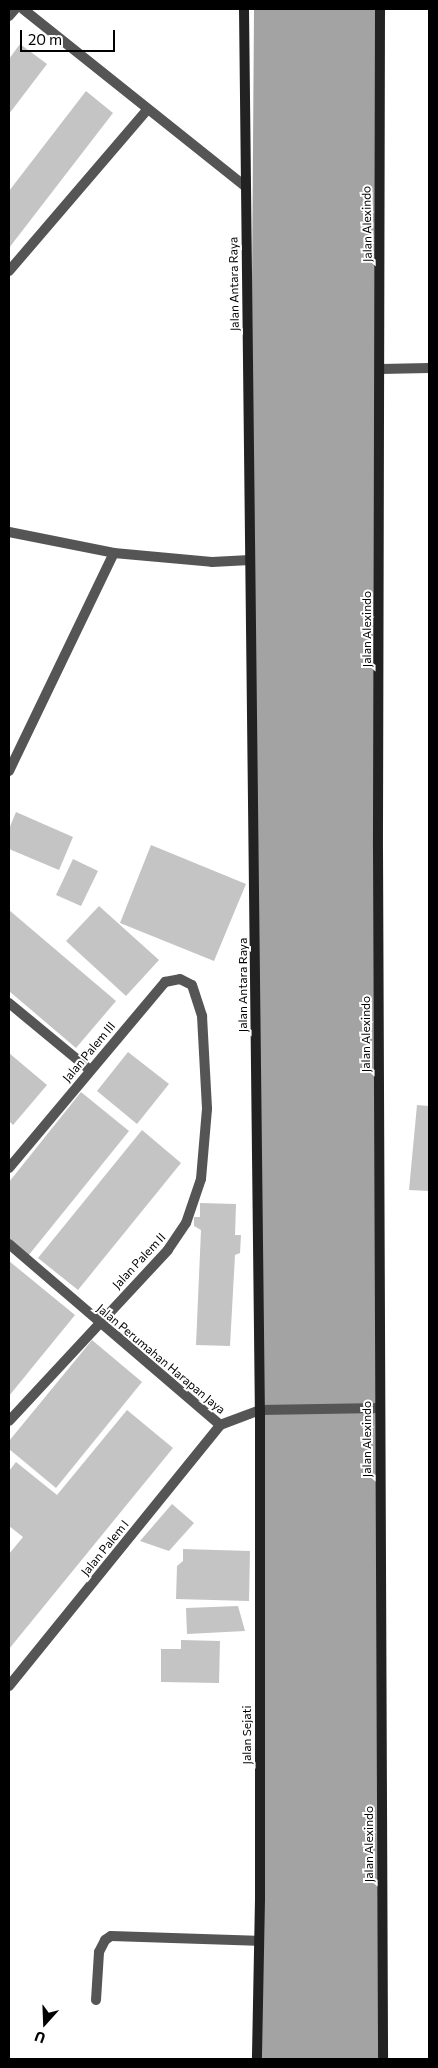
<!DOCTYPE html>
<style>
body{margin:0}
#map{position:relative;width:438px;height:2068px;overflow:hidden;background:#fff;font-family:Commissioner,sans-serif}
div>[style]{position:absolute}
.water>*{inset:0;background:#a3a3a3}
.building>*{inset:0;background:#c4c4c4}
.lane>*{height:10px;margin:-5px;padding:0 5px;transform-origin:5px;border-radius:5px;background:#555}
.street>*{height:10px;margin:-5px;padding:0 5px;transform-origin:5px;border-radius:5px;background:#555}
.secondary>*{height:10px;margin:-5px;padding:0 5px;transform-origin:5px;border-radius:5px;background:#222}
span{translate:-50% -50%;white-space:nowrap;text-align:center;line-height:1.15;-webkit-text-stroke:4px #fff;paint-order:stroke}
.street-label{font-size:12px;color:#000}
.frame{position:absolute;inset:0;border:10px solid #000;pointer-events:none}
.north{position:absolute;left:20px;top:1998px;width:50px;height:50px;-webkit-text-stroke:4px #fff;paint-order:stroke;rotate:200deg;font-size:14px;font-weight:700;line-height:20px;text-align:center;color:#000}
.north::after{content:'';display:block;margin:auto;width:18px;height:22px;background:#000;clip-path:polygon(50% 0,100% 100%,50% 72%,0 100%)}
.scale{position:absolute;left:20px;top:30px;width:95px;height:22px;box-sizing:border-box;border:2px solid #000;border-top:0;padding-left:6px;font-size:15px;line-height:18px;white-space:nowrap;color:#000;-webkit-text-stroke:4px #fff;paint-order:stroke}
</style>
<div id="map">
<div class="water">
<div style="clip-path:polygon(254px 9px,378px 9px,383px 2059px,259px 2059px,260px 1410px,250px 560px)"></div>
</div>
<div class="building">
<div style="clip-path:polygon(20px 44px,47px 64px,9px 114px,9px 59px)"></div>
<div style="clip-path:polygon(86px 91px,113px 113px,9px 248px,9px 191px)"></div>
<div style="clip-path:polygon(16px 812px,73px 837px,59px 870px,9px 849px,9px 829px)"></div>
<div style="clip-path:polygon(151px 845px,246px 884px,214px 961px,120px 923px)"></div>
<div style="clip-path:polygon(73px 859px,98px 871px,81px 906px,56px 895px)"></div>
<div style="clip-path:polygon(99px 906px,159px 960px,126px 996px,66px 941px)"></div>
<div style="clip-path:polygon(9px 910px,116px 1001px,76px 1048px,9px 991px)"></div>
<div style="clip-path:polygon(128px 1052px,169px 1084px,137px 1124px,97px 1091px)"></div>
<div style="clip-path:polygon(9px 1053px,47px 1085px,13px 1125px,9px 1121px)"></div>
<div style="clip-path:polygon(81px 1092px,129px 1131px,28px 1256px,9px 1241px,9px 1182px)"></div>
<div style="clip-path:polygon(417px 1105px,429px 1106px,429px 1191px,409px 1190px)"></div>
<div style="clip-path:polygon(142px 1130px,181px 1163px,78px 1290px,38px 1258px)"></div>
<div style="clip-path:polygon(200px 1203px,236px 1204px,235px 1235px,241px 1235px,240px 1253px,235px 1255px,230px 1346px,196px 1345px,201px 1230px,194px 1226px,194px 1217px,200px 1217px)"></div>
<div style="clip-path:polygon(9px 1261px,75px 1315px,9px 1396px)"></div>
<div style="clip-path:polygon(92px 1340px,142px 1382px,56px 1488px,9px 1449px,9px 1441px)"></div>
<div style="clip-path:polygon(127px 1410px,173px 1448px,9px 1649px,9px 1554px,23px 1537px,9px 1526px,9px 1471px,16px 1462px,57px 1495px)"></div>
<div style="clip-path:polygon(172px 1504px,194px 1523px,169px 1551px,140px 1541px)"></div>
<div style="clip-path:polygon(183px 1549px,250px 1551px,249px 1601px,176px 1599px,177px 1566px,183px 1561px)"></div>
<div style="clip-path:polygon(238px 1606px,245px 1631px,187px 1634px,186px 1608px)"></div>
<div style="clip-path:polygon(181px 1640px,220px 1641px,219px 1683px,161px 1682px,161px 1649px,181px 1649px)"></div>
</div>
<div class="lane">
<div style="left:381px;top:369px;width:48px;rotate:-1.2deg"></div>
</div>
<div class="street">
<div style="left:23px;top:9px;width:284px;rotate:38.6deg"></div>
<div style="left:9px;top:16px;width:9px;rotate:-49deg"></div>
<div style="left:9px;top:271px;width:213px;rotate:-49.4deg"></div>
<div style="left:9px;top:532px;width:107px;rotate:11.3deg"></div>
<div style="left:114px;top:553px;width:98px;rotate:5.2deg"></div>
<div style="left:212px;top:562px;width:38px;rotate:-3deg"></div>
<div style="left:9px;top:771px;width:242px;rotate:-64.3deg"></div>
<div style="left:9px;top:1003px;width:105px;rotate:39.6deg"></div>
<div style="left:9px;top:1168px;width:243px;rotate:-50deg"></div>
<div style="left:165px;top:982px;width:15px;rotate:-11deg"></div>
<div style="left:180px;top:979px;width:13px;rotate:27deg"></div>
<div style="left:192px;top:985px;width:33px;rotate:72deg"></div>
<div style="left:202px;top:1016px;width:93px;rotate:86.9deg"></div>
<div style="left:207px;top:1109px;width:70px;rotate:94.9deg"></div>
<div style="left:201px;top:1179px;width:46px;rotate:108.8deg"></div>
<div style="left:186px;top:1223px;width:32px;rotate:124deg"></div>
<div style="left:168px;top:1250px;width:233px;rotate:132.9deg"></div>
<div style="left:9px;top:1244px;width:278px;rotate:40.6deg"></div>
<div style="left:220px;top:1425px;width:43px;rotate:-20.6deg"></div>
<div style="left:260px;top:1410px;width:120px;rotate:-1deg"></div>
<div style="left:9px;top:1686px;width:336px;rotate:-51deg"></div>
<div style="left:96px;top:2000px;width:48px;rotate:-86.4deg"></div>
<div style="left:99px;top:1952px;width:13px;rotate:-63deg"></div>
<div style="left:105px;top:1940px;width:7px;rotate:-34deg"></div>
<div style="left:111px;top:1936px;width:147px;rotate:1.9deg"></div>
</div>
<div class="secondary">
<div style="left:244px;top:9px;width:1401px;rotate:89.35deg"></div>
<div style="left:260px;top:1410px;width:489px;rotate:90deg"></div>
<div style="left:260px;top:1899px;width:160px;rotate:91.1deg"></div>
<div style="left:380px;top:9px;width:840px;rotate:90.14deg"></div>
<div style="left:378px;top:849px;width:1210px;rotate:89.76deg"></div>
</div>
<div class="street-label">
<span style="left:367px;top:224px;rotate:-91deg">Jalan Alexindo</span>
<span style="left:234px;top:284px;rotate:-91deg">Jalan Antara Raya</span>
<span style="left:367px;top:629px;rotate:-90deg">Jalan Alexindo</span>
<span style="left:243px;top:985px;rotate:-90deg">Jalan Antara Raya</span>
<span style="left:366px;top:1034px;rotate:-90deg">Jalan Alexindo</span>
<span style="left:89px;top:1052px;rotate:-50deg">Jalan Palem III</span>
<span style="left:139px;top:1261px;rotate:-47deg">Jalan Palem II</span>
<span style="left:161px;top:1359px;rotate:40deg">Jalan Perumahan Harapan Jaya</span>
<span style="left:367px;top:1439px;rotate:-90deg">Jalan Alexindo</span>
<span style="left:105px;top:1548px;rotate:-51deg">Jalan Palem I</span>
<span style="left:247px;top:1735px;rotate:-90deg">Jalan Sejati</span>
<span style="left:369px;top:1844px;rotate:-90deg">Jalan Alexindo</span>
</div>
<div class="frame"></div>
<div class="north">U</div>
<div class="scale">20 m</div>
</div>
